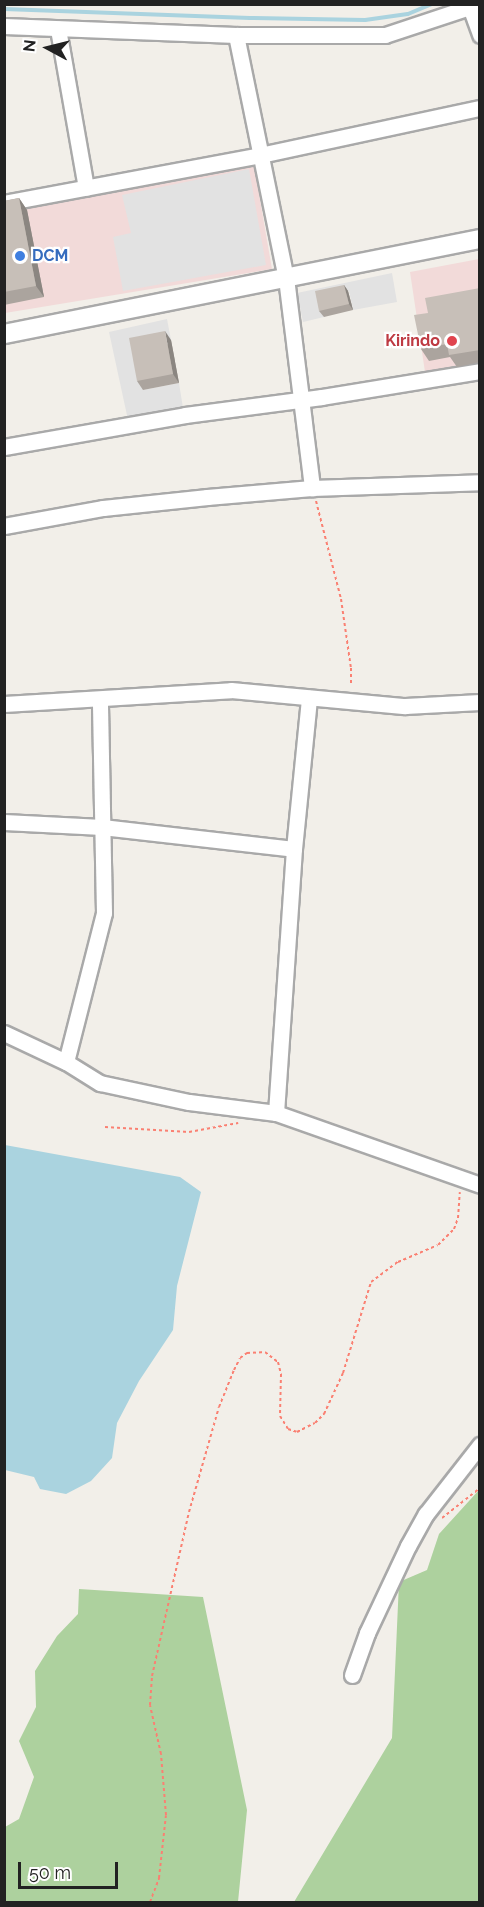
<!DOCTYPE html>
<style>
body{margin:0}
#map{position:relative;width:484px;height:1907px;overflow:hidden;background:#f2efe9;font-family:Raleway,sans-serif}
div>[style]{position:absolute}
.commercial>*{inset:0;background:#f2dad9}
.forest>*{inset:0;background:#add19e}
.parking>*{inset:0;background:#e2e2e2}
.water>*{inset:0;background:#aad3df}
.stream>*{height:4px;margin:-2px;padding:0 2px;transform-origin:2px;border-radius:2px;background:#aad3df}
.path>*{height:2px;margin-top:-1px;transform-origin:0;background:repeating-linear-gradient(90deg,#fa8072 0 3px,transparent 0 6px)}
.roads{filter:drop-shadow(2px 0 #a9a9a9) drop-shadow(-2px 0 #a9a9a9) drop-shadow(0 2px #a9a9a9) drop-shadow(0 -2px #a9a9a9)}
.minor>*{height:15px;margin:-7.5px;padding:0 7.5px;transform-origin:7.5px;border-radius:7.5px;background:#fff}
.tertiary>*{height:18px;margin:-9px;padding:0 9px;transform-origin:9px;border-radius:9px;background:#fff}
.wall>*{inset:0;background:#aba49e}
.shaded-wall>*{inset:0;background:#8b8681}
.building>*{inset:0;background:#c7bfb8}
.dots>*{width:16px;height:16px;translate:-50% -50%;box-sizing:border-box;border:3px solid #fff;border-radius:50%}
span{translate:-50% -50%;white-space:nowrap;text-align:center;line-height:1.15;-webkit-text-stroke:4.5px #fff;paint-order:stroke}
.shop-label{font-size:16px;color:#366cbe;font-weight:700}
.left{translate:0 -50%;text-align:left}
.health-label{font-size:16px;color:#be3a42;font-weight:700}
.right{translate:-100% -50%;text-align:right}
.frame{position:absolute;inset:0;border:6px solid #222;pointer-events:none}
.north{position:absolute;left:18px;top:18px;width:60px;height:60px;-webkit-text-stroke:4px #fff;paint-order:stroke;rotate:277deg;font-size:16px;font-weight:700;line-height:24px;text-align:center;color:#222}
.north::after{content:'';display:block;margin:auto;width:21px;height:27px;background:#222;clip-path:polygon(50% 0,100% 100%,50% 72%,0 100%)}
.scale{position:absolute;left:18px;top:1862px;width:100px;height:27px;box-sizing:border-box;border:3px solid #222;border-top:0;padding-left:8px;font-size:18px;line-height:21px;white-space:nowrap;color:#222;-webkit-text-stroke:4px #fff;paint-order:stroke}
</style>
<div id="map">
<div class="commercial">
<div style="clip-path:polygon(254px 165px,272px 269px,5px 313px,5px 211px)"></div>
<div style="clip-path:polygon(479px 259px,479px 363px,425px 372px,410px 272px)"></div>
</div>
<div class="forest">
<div style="clip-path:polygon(479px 1490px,479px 1902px,294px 1902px,392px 1738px,399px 1582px,427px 1570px,439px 1534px)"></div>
<div style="clip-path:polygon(79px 1589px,203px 1597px,247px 1810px,238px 1902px,5px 1902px,5px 1827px,19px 1819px,34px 1777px,19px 1741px,36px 1707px,35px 1671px,57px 1636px,78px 1614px)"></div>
</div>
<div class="parking">
<div style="clip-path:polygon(249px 169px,266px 265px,123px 291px,113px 237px,131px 233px,122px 195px)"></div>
<div style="clip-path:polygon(392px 273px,397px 302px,353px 310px,349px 291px,319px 297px,324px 317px,303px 322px,297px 293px)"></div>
<div style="clip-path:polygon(167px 319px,171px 340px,143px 390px,179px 383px,183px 408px,128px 420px,109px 332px)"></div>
</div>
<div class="water">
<div style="clip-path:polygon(5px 1145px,180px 1177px,201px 1192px,177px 1286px,173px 1330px,139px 1381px,117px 1423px,112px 1458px,91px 1481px,66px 1494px,40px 1489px,34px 1477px,5px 1470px)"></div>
</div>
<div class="stream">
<div style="left:4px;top:9px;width:246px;rotate:2.1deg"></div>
<div style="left:250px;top:18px;width:115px;rotate:1deg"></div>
<div style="left:365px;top:20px;width:43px;rotate:-7.9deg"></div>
<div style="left:408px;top:14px;width:26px;rotate:-23deg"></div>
</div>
<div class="path">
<div style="left:316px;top:501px;width:101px;rotate:75.7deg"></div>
<div style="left:341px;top:599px;width:70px;rotate:81.8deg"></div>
<div style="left:351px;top:668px;width:18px;rotate:90deg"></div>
<div style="left:105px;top:1127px;width:84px;rotate:3.4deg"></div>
<div style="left:189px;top:1132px;width:50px;rotate:-10.4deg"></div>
<div style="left:442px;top:1518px;width:48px;rotate:-38.3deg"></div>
<div style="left:150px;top:1902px;width:26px;rotate:-69deg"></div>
<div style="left:159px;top:1878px;width:63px;rotate:-83.7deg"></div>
<div style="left:166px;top:1815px;width:61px;rotate:-94.7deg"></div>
<div style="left:161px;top:1754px;width:50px;rotate:-102.7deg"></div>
<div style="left:150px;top:1705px;width:29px;rotate:-86deg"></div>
<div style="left:152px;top:1676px;width:168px;rotate:-77.3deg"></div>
<div style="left:189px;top:1512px;width:109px;rotate:-74.1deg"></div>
<div style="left:219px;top:1407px;width:40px;rotate:-68deg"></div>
<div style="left:234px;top:1370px;width:13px;rotate:-63deg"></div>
<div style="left:240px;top:1358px;width:9px;rotate:-36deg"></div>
<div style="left:247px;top:1353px;width:18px;rotate:-3deg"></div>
<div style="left:265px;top:1352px;width:16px;rotate:38deg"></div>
<div style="left:278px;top:1362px;width:12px;rotate:76deg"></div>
<div style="left:281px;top:1374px;width:42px;rotate:91.4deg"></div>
<div style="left:280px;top:1416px;width:15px;rotate:58deg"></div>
<div style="left:288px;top:1429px;width:9px;rotate:18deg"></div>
<div style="left:297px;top:1432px;width:20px;rotate:-27deg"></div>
<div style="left:315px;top:1423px;width:13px;rotate:-45deg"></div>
<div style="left:324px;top:1414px;width:45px;rotate:-65.1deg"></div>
<div style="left:343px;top:1373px;width:95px;rotate:-72.9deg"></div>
<div style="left:371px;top:1282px;width:34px;rotate:-37deg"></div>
<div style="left:398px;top:1262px;width:43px;rotate:-23deg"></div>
<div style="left:438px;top:1245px;width:23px;rotate:-45deg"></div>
<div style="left:454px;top:1229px;width:12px;rotate:-70deg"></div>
<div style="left:458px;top:1218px;width:26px;rotate:-86deg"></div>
</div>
<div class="roads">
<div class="minor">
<div style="left:469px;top:4px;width:33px;rotate:70deg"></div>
<div style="left:4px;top:26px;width:232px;rotate:2.2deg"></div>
<div style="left:236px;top:35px;width:149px"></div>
<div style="left:385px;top:35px;width:99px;rotate:-18.3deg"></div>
<div style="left:58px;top:29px;width:161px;rotate:80deg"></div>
<div style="left:236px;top:35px;width:248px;rotate:78.4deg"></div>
<div style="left:286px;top:278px;width:212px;rotate:82.9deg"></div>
<div style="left:4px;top:203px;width:260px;rotate:-10.6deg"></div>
<div style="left:260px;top:155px;width:225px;rotate:-12.1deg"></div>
<div style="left:4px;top:447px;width:184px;rotate:-10deg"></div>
<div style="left:185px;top:415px;width:138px;rotate:-7.5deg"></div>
<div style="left:322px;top:397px;width:160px;rotate:-9.3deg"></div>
<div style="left:4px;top:526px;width:101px;rotate:-10.3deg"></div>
<div style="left:103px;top:508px;width:105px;rotate:-6deg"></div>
<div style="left:207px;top:497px;width:105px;rotate:-4.9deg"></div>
<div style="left:312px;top:488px;width:168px;rotate:-2deg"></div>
<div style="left:4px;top:704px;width:227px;rotate:-3.5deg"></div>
<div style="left:231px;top:690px;width:175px;rotate:5.3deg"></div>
<div style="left:405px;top:706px;width:75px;rotate:-3.1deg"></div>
<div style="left:4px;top:822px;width:98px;rotate:2.9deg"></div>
<div style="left:102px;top:827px;width:193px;rotate:6.5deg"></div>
<div style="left:4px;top:1033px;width:68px;rotate:25.1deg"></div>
<div style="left:66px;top:1062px;width:40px;rotate:32deg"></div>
<div style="left:100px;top:1083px;width:91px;rotate:12.1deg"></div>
<div style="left:189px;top:1102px;width:88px;rotate:7.2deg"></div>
<div style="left:276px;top:1113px;width:216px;rotate:19.4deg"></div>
<div style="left:66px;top:1062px;width:154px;rotate:-75.7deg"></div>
<div style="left:104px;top:913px;width:214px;rotate:-91.1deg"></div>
<div style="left:276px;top:1113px;width:265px;rotate:-86.1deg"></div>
<div style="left:294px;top:849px;width:152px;rotate:-84.3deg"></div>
<div style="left:352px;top:1675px;width:45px;rotate:-70.3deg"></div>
<div style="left:367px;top:1633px;width:96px;rotate:-64.8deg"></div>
<div style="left:408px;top:1546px;width:37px;rotate:-61deg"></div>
<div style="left:426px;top:1514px;width:88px;rotate:-52deg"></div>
</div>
<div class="tertiary">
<div style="left:4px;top:334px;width:485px;rotate:-11.3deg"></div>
</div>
</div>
<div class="wall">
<div style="clip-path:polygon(19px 198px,27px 210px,44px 297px,4px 305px,4px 201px)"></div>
<div style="clip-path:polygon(344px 285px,348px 291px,353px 310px,324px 317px,319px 311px)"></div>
<div style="clip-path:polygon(480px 288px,480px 362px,457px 367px,450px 357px,429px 361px,421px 349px,428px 313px)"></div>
<div style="clip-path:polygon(171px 340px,179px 383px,143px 390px,137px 381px)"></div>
</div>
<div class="shaded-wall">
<div style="clip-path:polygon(19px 198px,27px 210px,44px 297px,36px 286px)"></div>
<div style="clip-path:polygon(344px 285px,348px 291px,353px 310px,349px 304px)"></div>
<div style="clip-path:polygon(165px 331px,171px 340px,179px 383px,173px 374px)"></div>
</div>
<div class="building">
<div style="clip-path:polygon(19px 198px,36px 286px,4px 292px,4px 201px)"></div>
<div style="clip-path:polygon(344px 285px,349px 304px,319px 311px,315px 291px)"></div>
<div style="clip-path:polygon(480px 288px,480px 350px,449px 355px,447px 344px,421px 349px,414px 315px,428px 313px,425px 298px)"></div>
<div style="clip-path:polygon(165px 331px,173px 374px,137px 381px,129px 338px)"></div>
</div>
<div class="dots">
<div style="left:20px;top:256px;background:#3f7fe0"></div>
<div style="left:452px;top:341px;background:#e0444e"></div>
</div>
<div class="shop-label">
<span class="left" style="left:32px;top:256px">DCM</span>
</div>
<div class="health-label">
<span class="right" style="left:440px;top:341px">Kirindo</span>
</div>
<div class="frame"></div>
<div class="north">N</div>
<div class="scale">50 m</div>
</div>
